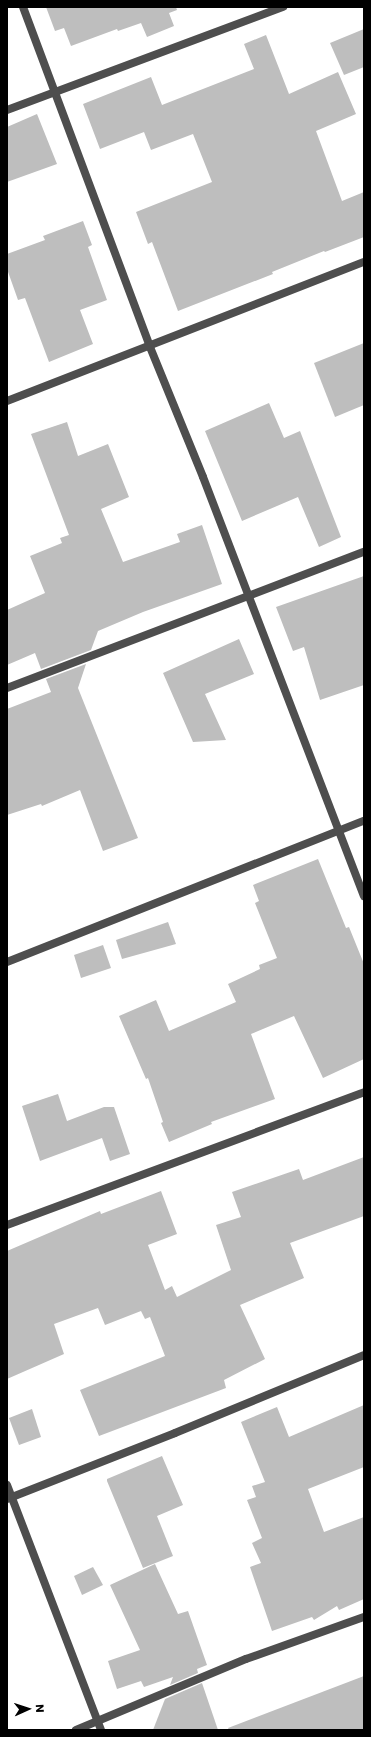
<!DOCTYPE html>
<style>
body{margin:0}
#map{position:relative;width:371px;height:1737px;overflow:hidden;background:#fff;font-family:Poppins,sans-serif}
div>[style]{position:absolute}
.building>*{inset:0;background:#bebebe}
.street>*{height:8px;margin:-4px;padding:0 4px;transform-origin:4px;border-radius:4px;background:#4e4e4e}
span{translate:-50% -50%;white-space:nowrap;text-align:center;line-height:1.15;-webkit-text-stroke:3px #fff;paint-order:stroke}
.frame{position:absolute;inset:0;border:8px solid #000;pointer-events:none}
.north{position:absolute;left:8px;top:1689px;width:40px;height:40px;-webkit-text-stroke:3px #fff;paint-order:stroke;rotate:87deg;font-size:11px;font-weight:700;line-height:16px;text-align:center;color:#000}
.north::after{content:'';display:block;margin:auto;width:14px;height:18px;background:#000;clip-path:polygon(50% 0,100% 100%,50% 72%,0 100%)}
</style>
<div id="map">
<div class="building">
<div style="clip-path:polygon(46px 7px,176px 7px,177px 10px,169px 13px,174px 26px,147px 37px,141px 23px,118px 31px,117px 29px,71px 46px,64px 28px,55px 31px)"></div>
<div style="clip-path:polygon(364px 29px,364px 67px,344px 75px,330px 43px)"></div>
<div style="clip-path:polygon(266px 35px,289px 94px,338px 72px,356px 114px,316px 131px,342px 201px,364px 192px,364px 237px,325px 252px,324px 251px,272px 272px,273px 274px,178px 311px,152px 242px,148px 244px,136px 212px,212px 182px,193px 134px,151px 150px,144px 132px,100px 149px,83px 104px,151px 77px,162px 105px,254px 69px,244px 44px)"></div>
<div style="clip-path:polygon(37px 114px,57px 164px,7px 182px,7px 127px)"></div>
<div style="clip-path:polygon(83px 221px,92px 245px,88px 247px,107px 300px,80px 310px,93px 344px,49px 362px,25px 298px,18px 300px,7px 269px,7px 254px,45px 240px,43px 236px)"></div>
<div style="clip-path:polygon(364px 343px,364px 405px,335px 417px,314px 363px)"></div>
<div style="clip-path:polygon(269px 403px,284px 438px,300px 431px,341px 537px,319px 547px,298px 497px,242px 521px,205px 431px)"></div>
<div style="clip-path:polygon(67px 422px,78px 456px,108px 444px,129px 497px,101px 509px,123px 562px,180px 542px,177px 534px,202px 525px,222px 584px,143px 612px,98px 631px,91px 650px,41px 669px,35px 653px,7px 665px,7px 610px,45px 593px,30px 556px,62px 543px,60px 538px,69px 535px,31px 434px)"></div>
<div style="clip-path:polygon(364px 576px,364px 685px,320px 700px,304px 647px,293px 651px,276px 607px)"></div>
<div style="clip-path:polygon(239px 639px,254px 674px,205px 694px,226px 740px,193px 742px,163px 673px)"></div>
<div style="clip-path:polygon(86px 664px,78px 688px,138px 838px,103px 851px,80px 790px,42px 806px,41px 804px,7px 815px,7px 709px,51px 692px,46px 679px)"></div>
<div style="clip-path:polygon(318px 859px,346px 928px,349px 927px,364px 964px,364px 1059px,323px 1078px,294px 1016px,251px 1034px,275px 1099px,211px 1122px,212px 1124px,169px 1142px,161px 1123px,163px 1122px,148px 1078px,146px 1079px,119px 1016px,156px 1000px,169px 1031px,236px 1002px,228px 984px,260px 969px,259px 965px,277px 958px,255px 903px,259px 901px,253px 885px)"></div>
<div style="clip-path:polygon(168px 922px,176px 944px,122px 959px,116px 940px)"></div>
<div style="clip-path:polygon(103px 945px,111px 968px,81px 978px,74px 955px)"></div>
<div style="clip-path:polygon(58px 1094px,67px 1121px,104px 1107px,114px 1107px,130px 1154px,110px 1161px,102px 1138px,40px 1161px,22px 1106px)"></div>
<div style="clip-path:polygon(364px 1157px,364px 1216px,290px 1243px,304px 1278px,240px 1305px,265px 1359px,224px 1380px,226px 1388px,99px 1436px,80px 1390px,165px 1356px,150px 1317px,145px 1319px,141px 1311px,105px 1325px,98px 1308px,54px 1324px,64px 1354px,7px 1379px,7px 1251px,100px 1211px,101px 1214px,161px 1191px,177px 1234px,148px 1245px,165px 1290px,172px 1286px,177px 1297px,231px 1270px,216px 1225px,241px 1217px,232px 1192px,299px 1169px,303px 1180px)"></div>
<div style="clip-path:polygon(364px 1405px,364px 1467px,308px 1489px,324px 1532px,364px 1517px,364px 1599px,339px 1610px,337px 1606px,314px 1620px,312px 1617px,272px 1631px,250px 1567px,261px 1563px,252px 1543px,262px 1538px,247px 1500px,256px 1497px,252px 1486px,265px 1482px,241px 1422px,277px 1407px,289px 1437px)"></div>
<div style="clip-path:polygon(32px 1409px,41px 1437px,19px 1445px,9px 1418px)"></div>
<div style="clip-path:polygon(162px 1456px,183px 1505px,157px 1516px,173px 1556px,143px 1568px,107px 1481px,107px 1479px)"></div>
<div style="clip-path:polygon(155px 1564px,178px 1614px,188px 1611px,207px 1665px,197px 1669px,198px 1673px,170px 1685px,173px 1677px,144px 1687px,141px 1681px,117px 1689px,108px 1661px,140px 1650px,110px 1585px)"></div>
<div style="clip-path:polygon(93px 1567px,103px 1585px,82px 1595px,74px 1576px)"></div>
<div style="clip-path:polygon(364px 1676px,364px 1730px,229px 1730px,228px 1728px)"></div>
<div style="clip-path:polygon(202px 1683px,218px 1730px,153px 1730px,165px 1699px)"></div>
</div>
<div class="street">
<div style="left:23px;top:7px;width:363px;rotate:69.5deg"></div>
<div style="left:150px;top:347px;width:140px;rotate:67.8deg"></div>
<div style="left:203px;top:477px;width:449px;rotate:69deg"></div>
<div style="left:7px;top:110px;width:295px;rotate:-20.5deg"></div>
<div style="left:7px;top:401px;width:383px;rotate:-21.3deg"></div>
<div style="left:7px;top:688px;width:382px;rotate:-20.9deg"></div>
<div style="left:7px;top:962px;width:384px;rotate:-21.6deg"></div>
<div style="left:7px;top:1225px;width:381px;rotate:-20.4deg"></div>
<div style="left:7px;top:1485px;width:262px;rotate:69deg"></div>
<div style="left:7px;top:1499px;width:180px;rotate:-21.4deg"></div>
<div style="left:175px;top:1433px;width:204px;rotate:-22.4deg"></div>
<div style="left:76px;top:1730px;width:184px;rotate:-22.7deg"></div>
<div style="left:246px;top:1659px;width:125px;rotate:-19.6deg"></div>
</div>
<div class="frame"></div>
<div class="north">N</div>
</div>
